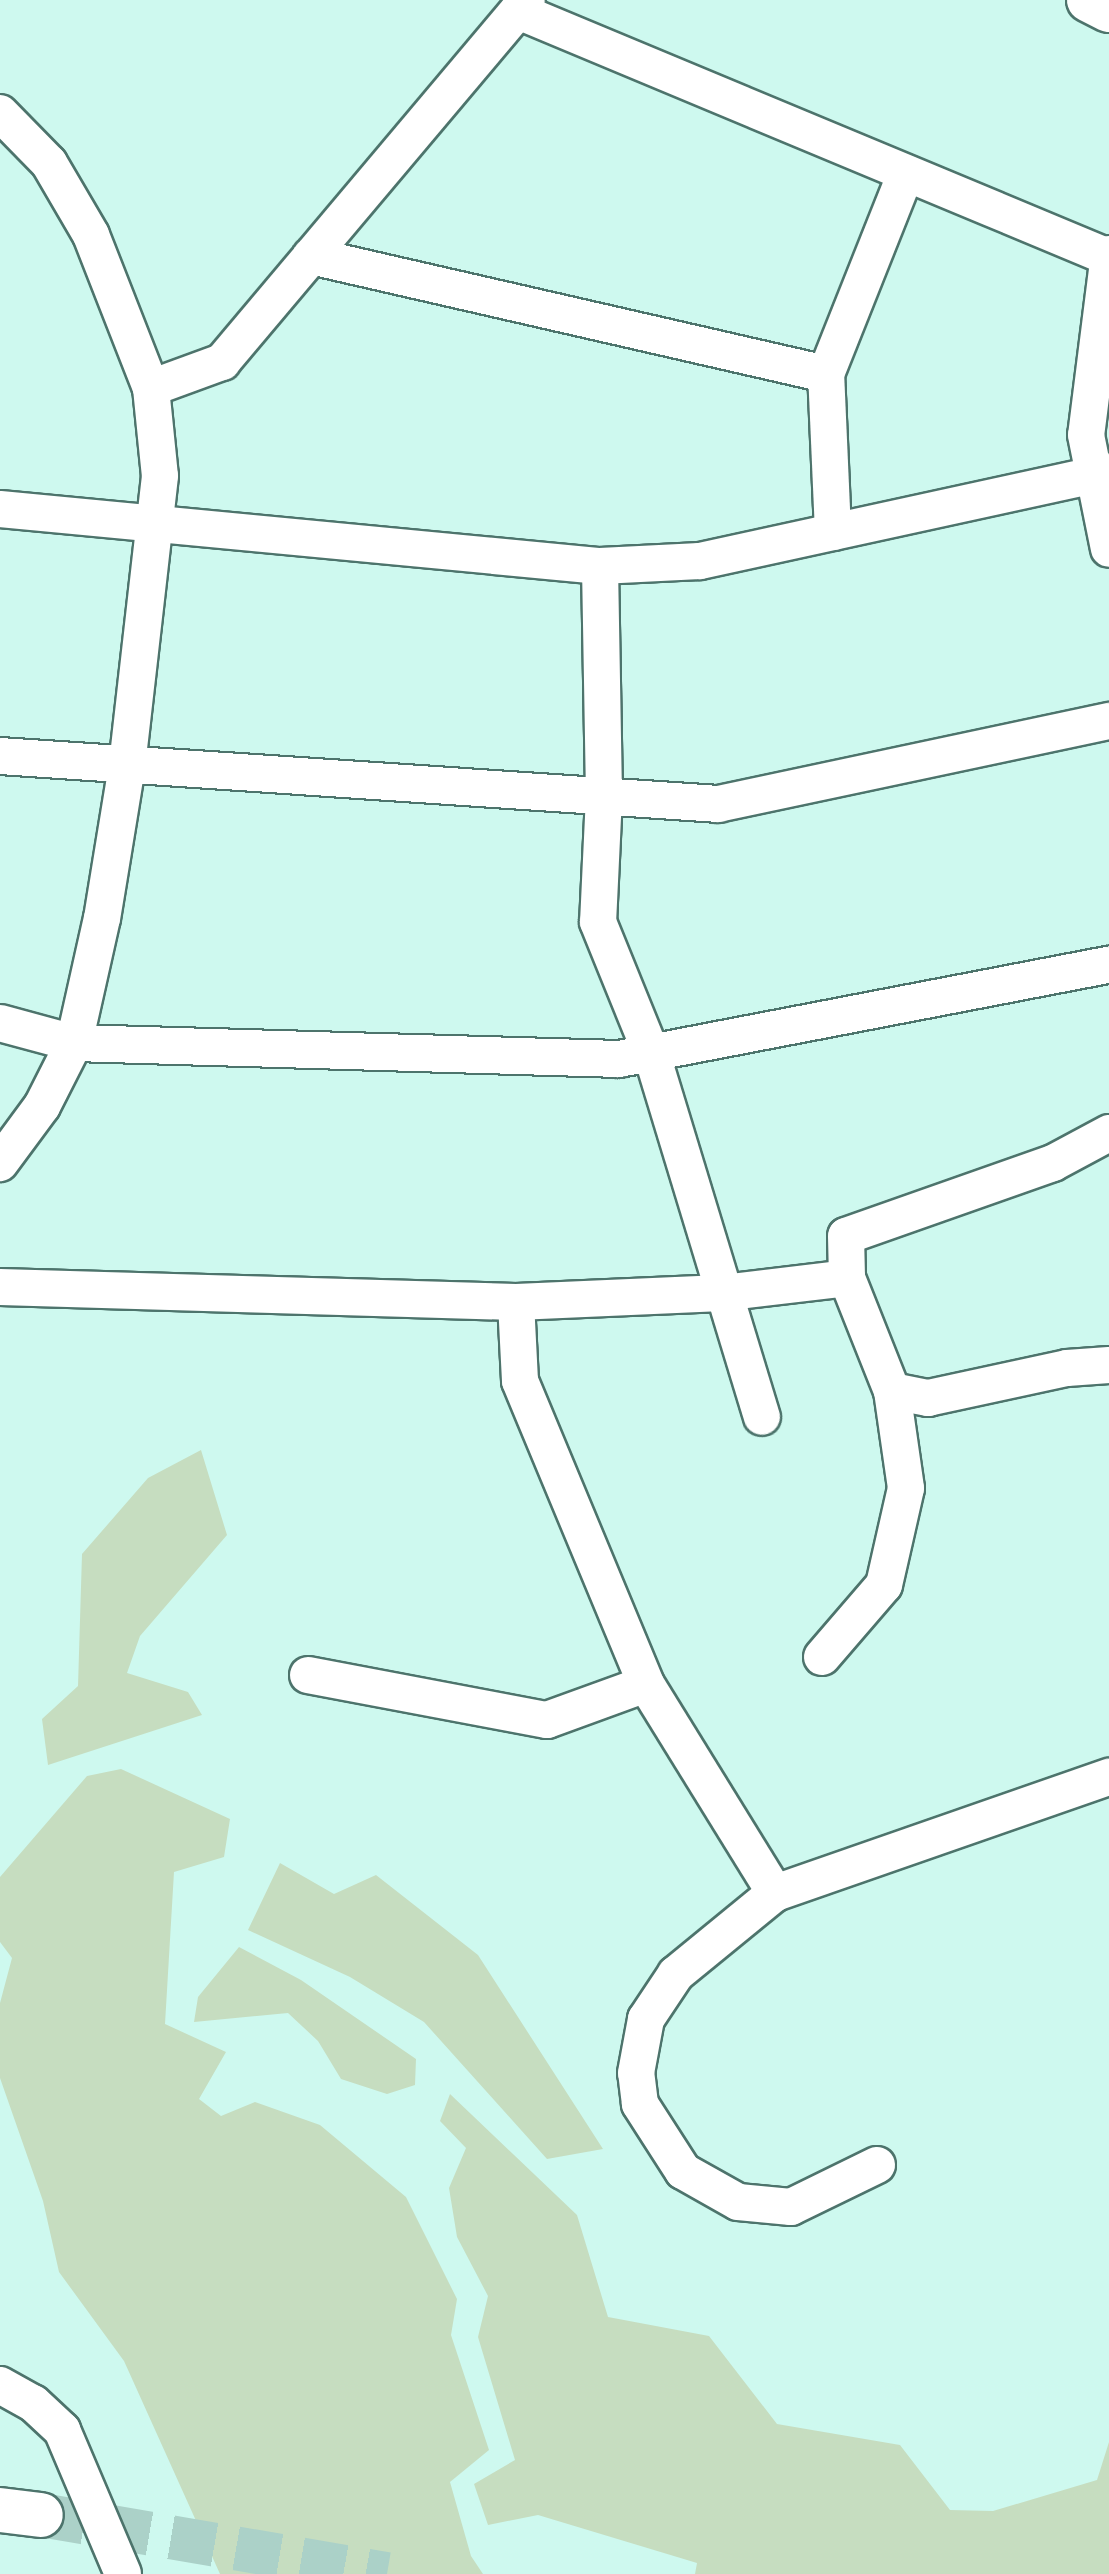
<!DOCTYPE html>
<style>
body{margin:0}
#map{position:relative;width:1109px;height:2574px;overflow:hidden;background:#cef9ef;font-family:Figtree,sans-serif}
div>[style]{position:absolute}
.green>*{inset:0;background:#c6ddc0}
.highway-tunnel>*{height:44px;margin-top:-22px;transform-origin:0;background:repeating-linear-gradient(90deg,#abd1c8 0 44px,transparent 0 66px)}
.roads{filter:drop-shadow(2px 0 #4d746c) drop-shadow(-2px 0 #4d746c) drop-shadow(0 2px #4d746c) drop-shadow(0 -2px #4d746c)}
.minor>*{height:36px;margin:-18px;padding:0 18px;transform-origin:18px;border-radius:18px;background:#fff}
.highway>*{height:44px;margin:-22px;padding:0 22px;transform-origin:22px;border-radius:22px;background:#fff}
span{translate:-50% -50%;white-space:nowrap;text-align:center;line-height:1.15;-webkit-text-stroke:8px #f5fdfb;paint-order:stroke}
</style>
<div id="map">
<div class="green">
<div style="clip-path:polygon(201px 1450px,227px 1535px,140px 1636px,127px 1673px,188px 1692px,202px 1715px,48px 1765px,42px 1719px,78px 1686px,82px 1554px,148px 1478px)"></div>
<div style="clip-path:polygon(121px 1769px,230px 1819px,224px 1857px,174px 1872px,165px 2024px,226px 2052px,199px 2099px,221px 2116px,255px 2102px,320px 2125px,406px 2197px,457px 2299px,451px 2335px,489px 2450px,450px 2482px,471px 2556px,483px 2574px,220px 2574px,124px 2361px,59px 2272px,43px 2201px,0 2078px,0 2003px,12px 1958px,0 1942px,0 1877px,87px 1776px)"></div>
<div style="clip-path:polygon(280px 1863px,334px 1894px,376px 1875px,478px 1955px,603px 2149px,547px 2159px,424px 2022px,350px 1977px,248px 1930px)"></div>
<div style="clip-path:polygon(239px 1947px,301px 1980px,416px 2059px,415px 2085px,387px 2094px,341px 2079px,318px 2041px,288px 2013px,194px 2022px,198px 1997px)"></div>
<div style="clip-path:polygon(450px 2094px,577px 2215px,608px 2317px,709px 2336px,777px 2424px,900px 2445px,950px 2510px,993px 2511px,1097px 2480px,1109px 2442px,1109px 2574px,695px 2574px,697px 2563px,538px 2515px,488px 2525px,474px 2484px,515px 2460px,478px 2337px,488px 2296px,457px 2237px,449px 2188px,466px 2148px,440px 2121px)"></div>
</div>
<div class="highway-tunnel">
<div style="left:41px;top:2515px;width:351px;rotate:9.7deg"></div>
</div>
<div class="roads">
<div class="minor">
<div style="left:518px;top:11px;width:639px;rotate:22.63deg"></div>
<div style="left:0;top:113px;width:70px;rotate:45.6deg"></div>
<div style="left:49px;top:163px;width:83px;rotate:59.7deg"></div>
<div style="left:91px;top:235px;width:164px;rotate:68.6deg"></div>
<div style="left:151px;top:388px;width:88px;rotate:84.2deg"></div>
<div style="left:160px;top:476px;width:292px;rotate:96.5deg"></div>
<div style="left:127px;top:766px;width:154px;rotate:99.3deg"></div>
<div style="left:102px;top:918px;width:128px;rotate:102.6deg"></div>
<div style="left:74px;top:1043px;width:71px;rotate:116.9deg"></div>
<div style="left:42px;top:1106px;width:71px;rotate:126.4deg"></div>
<div style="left:1109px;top:254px;width:182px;rotate:97.2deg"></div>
<div style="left:1086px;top:435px;width:116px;rotate:78.6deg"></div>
<div style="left:311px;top:256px;width:528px;rotate:12.91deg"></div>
<div style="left:151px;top:388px;width:76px;rotate:-20.1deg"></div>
<div style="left:222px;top:362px;width:473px;rotate:-49.9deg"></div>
<div style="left:0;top:509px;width:603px;rotate:5.43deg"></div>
<div style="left:600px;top:566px;width:100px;rotate:-2.9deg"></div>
<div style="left:700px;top:561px;width:419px;rotate:-12.3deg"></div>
<div style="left:833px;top:532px;width:158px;rotate:-92.5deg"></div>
<div style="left:826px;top:374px;width:216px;rotate:-68.3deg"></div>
<div style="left:600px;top:566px;width:230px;rotate:89deg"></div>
<div style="left:604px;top:796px;width:126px;rotate:92.7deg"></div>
<div style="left:598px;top:922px;width:144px;rotate:67.9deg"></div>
<div style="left:652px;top:1055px;width:378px;rotate:73.1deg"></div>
<div style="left:0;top:756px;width:720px;rotate:3.82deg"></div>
<div style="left:718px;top:804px;width:400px;rotate:-12deg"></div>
<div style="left:0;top:1023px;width:77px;rotate:15.1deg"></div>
<div style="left:74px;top:1043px;width:545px;rotate:1.68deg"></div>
<div style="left:619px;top:1059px;width:499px;rotate:-10.9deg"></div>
<div style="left:1109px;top:1133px;width:64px;rotate:151.8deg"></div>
<div style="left:1053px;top:1163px;width:219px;rotate:160.6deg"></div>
<div style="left:846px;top:1236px;width:42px;rotate:88.6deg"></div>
<div style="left:847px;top:1278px;width:122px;rotate:68.3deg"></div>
<div style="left:892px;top:1391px;width:37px;rotate:11deg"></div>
<div style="left:928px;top:1398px;width:142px;rotate:-12.2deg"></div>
<div style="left:1067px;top:1368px;width:42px;rotate:-4.1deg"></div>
<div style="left:0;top:1287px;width:516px;rotate:1.67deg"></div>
<div style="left:516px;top:1302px;width:206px;rotate:-2.5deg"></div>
<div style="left:722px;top:1293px;width:126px;rotate:-6.8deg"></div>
<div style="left:516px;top:1302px;width:79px;rotate:87.1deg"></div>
<div style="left:520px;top:1381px;width:328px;rotate:67.4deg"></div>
<div style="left:646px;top:1684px;width:246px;rotate:58.3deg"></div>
<div style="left:822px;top:1657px;width:95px;rotate:-49.3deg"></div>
<div style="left:884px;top:1585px;width:99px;rotate:-77.2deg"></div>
<div style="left:906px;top:1488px;width:98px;rotate:-98.2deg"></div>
<div style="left:308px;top:1675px;width:243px;rotate:10.7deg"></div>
<div style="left:547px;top:1720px;width:105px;rotate:-20deg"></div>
<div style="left:877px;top:2165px;width:96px;rotate:154deg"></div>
<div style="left:791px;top:2207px;width:53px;rotate:-174.6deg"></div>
<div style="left:738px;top:2202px;width:63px;rotate:-150.6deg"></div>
<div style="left:683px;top:2171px;width:80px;rotate:-122.7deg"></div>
<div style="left:640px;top:2104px;width:31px;rotate:-97deg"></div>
<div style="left:636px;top:2073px;width:55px;rotate:-79.5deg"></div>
<div style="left:646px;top:2019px;width:54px;rotate:-56.3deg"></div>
<div style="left:676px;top:1974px;width:128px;rotate:-39.3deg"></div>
<div style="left:775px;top:1893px;width:354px;rotate:-19.2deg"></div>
<div style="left:0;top:2385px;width:38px;rotate:29deg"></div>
<div style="left:33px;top:2403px;width:40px;rotate:43deg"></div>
<div style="left:62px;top:2430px;width:156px;rotate:67deg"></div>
</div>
<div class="highway">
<div style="left:1089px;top:0;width:22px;rotate:27deg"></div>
<div style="left:0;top:2510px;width:41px;rotate:7deg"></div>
</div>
</div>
</div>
